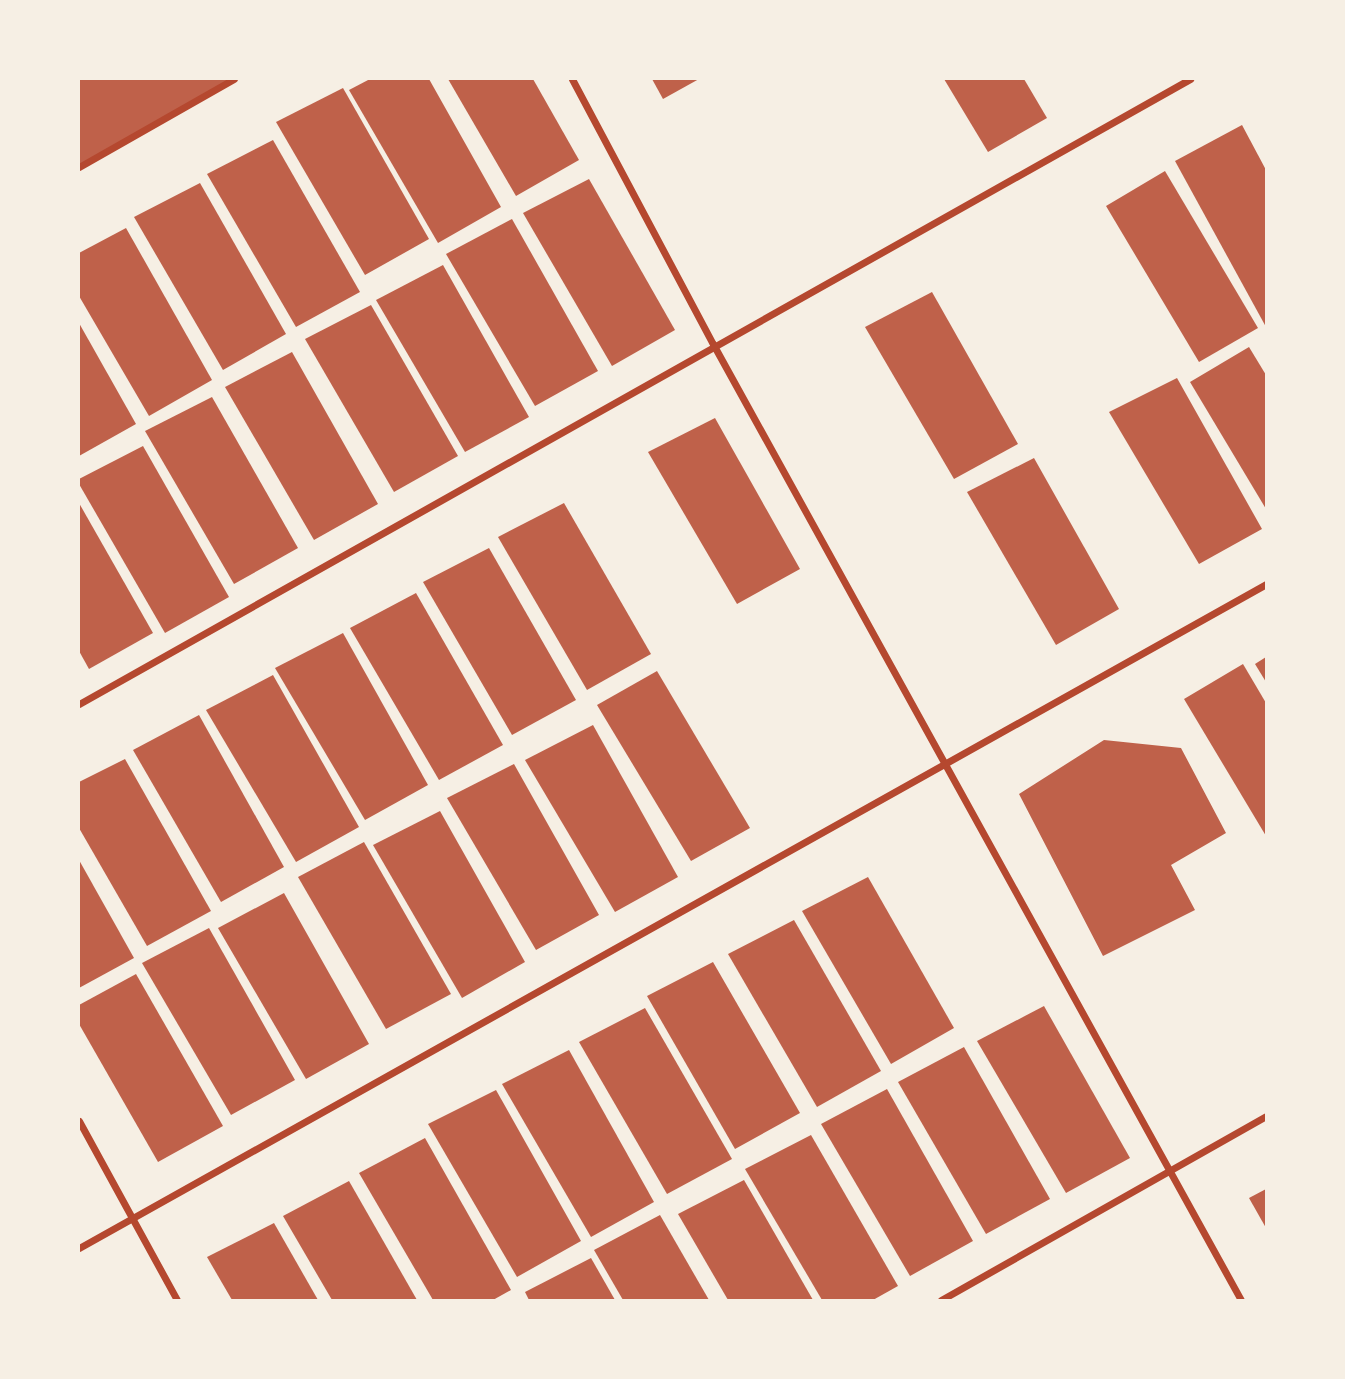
<!DOCTYPE html>
<style>
body{margin:0}
#map{position:relative;width:1345px;height:1379px;overflow:hidden;background:#f6efe4;font-family:Helvetica,sans-serif}
div>[style]{position:absolute}
.building>*{inset:0;background:#bf614a}
.minor>*{height:7px;margin:-3.5px;padding:0 3.5px;transform-origin:3.5px;border-radius:3.5px;background:#b5482f}
span{translate:-50% -50%;white-space:nowrap;text-align:center;line-height:1.15;-webkit-text-stroke:7px #f6efe4;paint-order:stroke}
.frame{position:absolute;inset:0;border:80px solid #f6efe4;pointer-events:none}
</style>
<div id="map">
<div class="building">
<div style="clip-path:polygon(79px 79px,234px 79px,79px 167px)"></div>
<div style="clip-path:polygon(370px 79px,429px 79px,501px 207px,438px 243px,349px 90px)"></div>
<div style="clip-path:polygon(448px 79px,533px 79px,579px 160px,516px 196px)"></div>
<div style="clip-path:polygon(652px 79px,699px 79px,663px 99px)"></div>
<div style="clip-path:polygon(944px 79px,1024px 79px,1047px 118px,988px 152px)"></div>
<div style="clip-path:polygon(343px 88px,429px 239px,365px 275px,276px 122px)"></div>
<div style="clip-path:polygon(1242px 125px,1266px 170px,1266px 327px,1175px 161px)"></div>
<div style="clip-path:polygon(273px 140px,360px 292px,296px 327px,207px 174px)"></div>
<div style="clip-path:polygon(1165px 171px,1258px 328px,1199px 362px,1106px 206px)"></div>
<div style="clip-path:polygon(589px 179px,675px 330px,612px 366px,523px 213px)"></div>
<div style="clip-path:polygon(200px 183px,286px 334px,223px 370px,134px 217px)"></div>
<div style="clip-path:polygon(512px 219px,598px 371px,535px 406px,446px 254px)"></div>
<div style="clip-path:polygon(126px 228px,212px 380px,149px 416px,79px 296px,79px 253px)"></div>
<div style="clip-path:polygon(443px 265px,529px 417px,465px 452px,376px 300px)"></div>
<div style="clip-path:polygon(932px 292px,1018px 444px,954px 479px,865px 327px)"></div>
<div style="clip-path:polygon(371px 305px,458px 456px,394px 492px,305px 339px)"></div>
<div style="clip-path:polygon(79px 323px,136px 424px,79px 456px)"></div>
<div style="clip-path:polygon(1249px 347px,1266px 375px,1266px 509px,1190px 382px)"></div>
<div style="clip-path:polygon(292px 352px,378px 504px,314px 540px,225px 387px)"></div>
<div style="clip-path:polygon(1177px 378px,1262px 529px,1199px 564px,1109px 412px)"></div>
<div style="clip-path:polygon(212px 397px,298px 548px,234px 584px,145px 431px)"></div>
<div style="clip-path:polygon(715px 418px,800px 569px,737px 604px,648px 452px)"></div>
<div style="clip-path:polygon(143px 446px,229px 597px,165px 633px,79px 484px,79px 479px)"></div>
<div style="clip-path:polygon(1034px 458px,1119px 609px,1056px 645px,967px 492px)"></div>
<div style="clip-path:polygon(79px 503px,153px 633px,89px 669px,79px 651px)"></div>
<div style="clip-path:polygon(564px 503px,651px 654px,587px 690px,498px 537px)"></div>
<div style="clip-path:polygon(489px 548px,576px 700px,512px 735px,423px 582px)"></div>
<div style="clip-path:polygon(416px 593px,503px 745px,439px 780px,350px 628px)"></div>
<div style="clip-path:polygon(343px 633px,428px 785px,365px 820px,275px 668px)"></div>
<div style="clip-path:polygon(1266px 657px,1266px 682px,1255px 664px)"></div>
<div style="clip-path:polygon(1243px 664px,1266px 703px,1266px 836px,1184px 699px)"></div>
<div style="clip-path:polygon(657px 671px,750px 828px,691px 861px,597px 705px)"></div>
<div style="clip-path:polygon(273px 675px,359px 827px,296px 862px,206px 710px)"></div>
<div style="clip-path:polygon(199px 715px,284px 867px,221px 902px,133px 750px)"></div>
<div style="clip-path:polygon(593px 725px,678px 877px,615px 912px,525px 760px)"></div>
<div style="clip-path:polygon(1104px 740px,1181px 748px,1226px 833px,1171px 865px,1195px 910px,1103px 956px,1019px 794px)"></div>
<div style="clip-path:polygon(125px 759px,211px 911px,147px 946px,79px 828px,79px 782px)"></div>
<div style="clip-path:polygon(514px 764px,599px 915px,536px 950px,447px 798px)"></div>
<div style="clip-path:polygon(440px 811px,525px 962px,462px 998px,373px 845px)"></div>
<div style="clip-path:polygon(364px 842px,451px 994px,386px 1029px,298px 877px)"></div>
<div style="clip-path:polygon(79px 860px,134px 958px,79px 988px)"></div>
<div style="clip-path:polygon(868px 877px,954px 1028px,891px 1064px,802px 911px)"></div>
<div style="clip-path:polygon(284px 893px,369px 1044px,306px 1079px,218px 928px)"></div>
<div style="clip-path:polygon(794px 920px,881px 1071px,817px 1107px,728px 954px)"></div>
<div style="clip-path:polygon(209px 928px,295px 1080px,231px 1115px,142px 963px)"></div>
<div style="clip-path:polygon(713px 962px,800px 1113px,735px 1149px,647px 996px)"></div>
<div style="clip-path:polygon(136px 974px,223px 1126px,158px 1162px,79px 1024px,79px 1005px)"></div>
<div style="clip-path:polygon(1044px 1006px,1130px 1158px,1066px 1193px,977px 1041px)"></div>
<div style="clip-path:polygon(645px 1008px,732px 1159px,667px 1194px,579px 1042px)"></div>
<div style="clip-path:polygon(964px 1047px,1050px 1199px,986px 1234px,898px 1082px)"></div>
<div style="clip-path:polygon(569px 1050px,654px 1202px,591px 1237px,502px 1084px)"></div>
<div style="clip-path:polygon(887px 1089px,973px 1241px,910px 1276px,821px 1124px)"></div>
<div style="clip-path:polygon(496px 1090px,581px 1241px,517px 1277px,428px 1124px)"></div>
<div style="clip-path:polygon(811px 1135px,898px 1286px,873px 1300px,822px 1300px,745px 1169px)"></div>
<div style="clip-path:polygon(425px 1138px,511px 1290px,493px 1300px,433px 1300px,359px 1173px)"></div>
<div style="clip-path:polygon(744px 1180px,813px 1300px,728px 1300px,678px 1214px)"></div>
<div style="clip-path:polygon(349px 1181px,417px 1300px,332px 1300px,283px 1216px)"></div>
<div style="clip-path:polygon(1266px 1189px,1266px 1228px,1249px 1198px)"></div>
<div style="clip-path:polygon(660px 1215px,709px 1300px,623px 1300px,594px 1250px)"></div>
<div style="clip-path:polygon(274px 1223px,318px 1300px,232px 1300px,207px 1257px)"></div>
<div style="clip-path:polygon(591px 1258px,615px 1300px,529px 1300px,525px 1292px)"></div>
</div>
<div class="minor">
<div style="left:572px;top:79px;width:300px;rotate:62deg"></div>
<div style="left:713px;top:344px;width:1092px;rotate:61.09deg"></div>
<div style="left:79px;top:167px;width:178px;rotate:-29.6deg"></div>
<div style="left:79px;top:704px;width:1275px;rotate:-29.36deg"></div>
<div style="left:79px;top:1121px;width:204px;rotate:61.3deg"></div>
<div style="left:79px;top:1248px;width:1360px;rotate:-29.22deg"></div>
<div style="left:941px;top:1300px;width:373px;rotate:-29.5deg"></div>
</div>
<div class="frame"></div>
</div>
